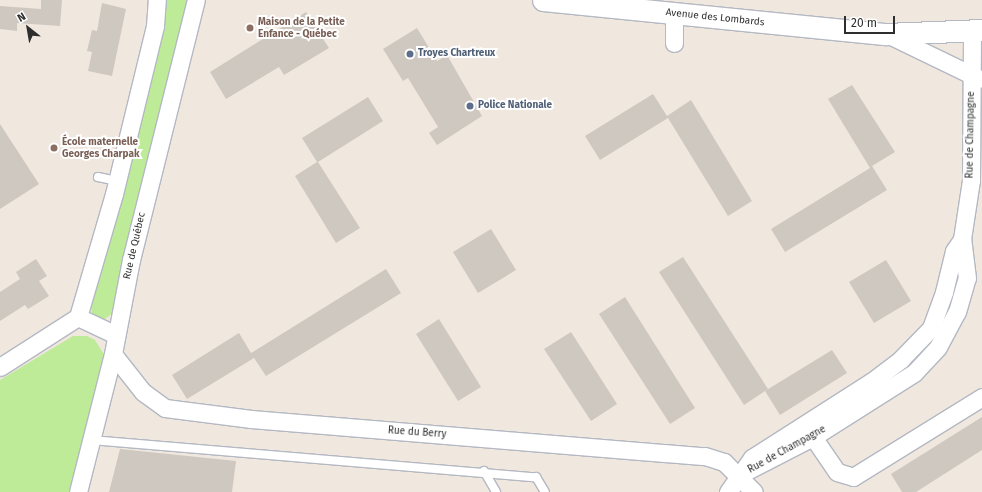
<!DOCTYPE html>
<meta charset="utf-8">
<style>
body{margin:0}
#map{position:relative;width:982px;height:492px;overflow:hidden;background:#f0e7df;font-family:"Fira Sans",sans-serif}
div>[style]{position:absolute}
.green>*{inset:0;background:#beeb98}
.building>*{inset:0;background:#cfc8c0}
.roads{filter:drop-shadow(1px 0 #b3b8c2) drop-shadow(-1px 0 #b3b8c2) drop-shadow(0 1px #b3b8c2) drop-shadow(0 -1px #b3b8c2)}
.service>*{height:8px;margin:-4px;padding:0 4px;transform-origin:4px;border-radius:4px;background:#fff}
.minor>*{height:17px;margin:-8.5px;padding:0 8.5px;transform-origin:8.5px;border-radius:8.5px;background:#fff}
.tertiary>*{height:21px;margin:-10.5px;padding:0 10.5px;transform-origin:10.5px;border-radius:10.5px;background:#fff}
.dots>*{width:11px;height:11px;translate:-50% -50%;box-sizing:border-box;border:2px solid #fff;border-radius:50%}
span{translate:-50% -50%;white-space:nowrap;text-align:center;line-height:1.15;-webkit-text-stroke:4px #fff;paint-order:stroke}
.street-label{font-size:10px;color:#2e2e2e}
.education-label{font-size:10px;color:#785e54;font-weight:700}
.left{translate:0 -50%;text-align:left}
.service-label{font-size:10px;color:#4e5e75;font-weight:700}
.north{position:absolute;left:8px;top:8px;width:40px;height:40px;-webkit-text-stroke:3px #fff;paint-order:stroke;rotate:329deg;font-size:11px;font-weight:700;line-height:16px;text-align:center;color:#2e2e2e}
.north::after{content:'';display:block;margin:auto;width:14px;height:18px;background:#2e2e2e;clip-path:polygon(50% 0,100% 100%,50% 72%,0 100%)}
.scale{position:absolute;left:844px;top:16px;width:51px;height:18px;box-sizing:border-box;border:2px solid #2e2e2e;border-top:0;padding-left:5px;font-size:12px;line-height:14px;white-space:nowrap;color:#2e2e2e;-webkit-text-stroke:3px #fff;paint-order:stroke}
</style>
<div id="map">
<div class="green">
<div style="clip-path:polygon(167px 0,188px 0,113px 313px,102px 321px,92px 316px,91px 304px)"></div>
<div style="clip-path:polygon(73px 336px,87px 336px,95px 340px,105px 356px,72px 492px,0 492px,0 380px)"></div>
</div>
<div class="building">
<div style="clip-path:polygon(41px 0,62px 0,60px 26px,17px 23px,17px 31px,0 29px,0 6px,41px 9px)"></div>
<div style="clip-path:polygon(102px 3px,126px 9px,112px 76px,88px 71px,92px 52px,87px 51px,92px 30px,97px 31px)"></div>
<div style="clip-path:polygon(306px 12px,329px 48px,284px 75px,279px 67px,226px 99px,210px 72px)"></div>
<div style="clip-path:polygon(417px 28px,437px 61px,447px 55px,482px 116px,437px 145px,429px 133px,438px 127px,408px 78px,403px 81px,383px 49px)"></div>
<div style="clip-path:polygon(852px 85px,895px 152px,872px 166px,887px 190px,785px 252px,771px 229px,870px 168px,828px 99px)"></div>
<div style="clip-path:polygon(653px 94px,667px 116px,691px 100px,752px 201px,728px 216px,668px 118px,600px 160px,585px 136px)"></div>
<div style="clip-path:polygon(368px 97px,383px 121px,318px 162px,360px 228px,336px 243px,295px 176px,317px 162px,302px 138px)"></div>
<div style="clip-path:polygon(0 124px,39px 184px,0 209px)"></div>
<div style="clip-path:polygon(491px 229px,516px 270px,478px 293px,453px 252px)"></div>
<div style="clip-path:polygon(683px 257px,768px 389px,744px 405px,659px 272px)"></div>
<div style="clip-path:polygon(36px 259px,47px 276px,39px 281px,49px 296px,28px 309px,25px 305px,0 321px,0 292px,20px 279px,16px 272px)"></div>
<div style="clip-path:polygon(886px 260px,911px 301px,874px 323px,849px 282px)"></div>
<div style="clip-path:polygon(386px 269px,401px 293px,266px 376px,254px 358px,187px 399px,172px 375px,239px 333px,251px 353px)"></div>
<div style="clip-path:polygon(625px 297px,695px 408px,670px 424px,599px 314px)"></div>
<div style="clip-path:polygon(439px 319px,481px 387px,458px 401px,416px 334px)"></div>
<div style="clip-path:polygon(571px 332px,617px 404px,591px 421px,544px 349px)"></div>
<div style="clip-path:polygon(832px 350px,847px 373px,780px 415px,765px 391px)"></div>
<div style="clip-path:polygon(982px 417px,982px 450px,916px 492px,902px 492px,891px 474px)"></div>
<div style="clip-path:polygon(120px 449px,236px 461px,232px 492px,109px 492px)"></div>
</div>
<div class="roads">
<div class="service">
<div style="left:98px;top:177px;width:19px;rotate:12deg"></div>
<div style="left:91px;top:440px;width:447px;rotate:4.8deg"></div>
<div style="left:536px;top:477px;width:17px;rotate:59deg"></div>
<div style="left:484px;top:471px;width:24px;rotate:60deg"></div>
</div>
<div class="minor">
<div style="left:887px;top:34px;width:103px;rotate:25.8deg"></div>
<div style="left:674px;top:43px;width:29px;rotate:-90deg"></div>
<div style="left:78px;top:317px;width:42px;rotate:25.3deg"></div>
<div style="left:113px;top:354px;width:48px;rotate:51.7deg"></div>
<div style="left:143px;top:392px;width:27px;rotate:36deg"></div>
<div style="left:165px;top:408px;width:87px;rotate:7.3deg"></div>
<div style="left:251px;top:419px;width:456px;rotate:4.7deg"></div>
<div style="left:705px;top:456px;width:20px;rotate:18deg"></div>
<div style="left:724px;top:462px;width:42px;rotate:45deg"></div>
<div style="left:0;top:367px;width:93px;rotate:-32.7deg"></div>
<div style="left:78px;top:317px;width:128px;rotate:-73.7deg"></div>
<div style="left:114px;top:194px;width:173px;rotate:-76.3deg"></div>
<div style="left:155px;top:26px;width:26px;rotate:-86deg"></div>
<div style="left:813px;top:437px;width:42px;rotate:55.6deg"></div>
<div style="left:837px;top:472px;width:17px;rotate:17deg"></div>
<div style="left:853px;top:477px;width:152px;rotate:-31.8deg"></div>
<div style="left:739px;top:475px;width:83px;rotate:-27.2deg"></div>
<div style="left:813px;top:437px;width:120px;rotate:-32.4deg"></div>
<div style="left:914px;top:373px;width:35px;rotate:-47deg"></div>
<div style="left:938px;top:347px;width:40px;rotate:-62deg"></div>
<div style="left:957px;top:312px;width:35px;rotate:-74deg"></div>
<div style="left:967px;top:278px;width:39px;rotate:-97deg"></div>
<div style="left:962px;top:239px;width:60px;rotate:-81.3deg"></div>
<div style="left:971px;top:180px;width:150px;rotate:-89.6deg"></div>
<div style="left:78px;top:492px;width:142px;rotate:-75.8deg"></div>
<div style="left:113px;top:354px;width:96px;rotate:-79.2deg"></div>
<div style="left:131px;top:260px;width:268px;rotate:-76deg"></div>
<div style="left:728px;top:492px;width:42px;rotate:-54.8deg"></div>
<div style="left:752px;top:458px;width:141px;rotate:-32.6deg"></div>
<div style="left:871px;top:382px;width:38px;rotate:-37deg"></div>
<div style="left:901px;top:359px;width:43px;rotate:-45.9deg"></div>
<div style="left:931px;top:328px;width:38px;rotate:-70deg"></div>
<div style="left:944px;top:292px;width:42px;rotate:-76.3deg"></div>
<div style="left:954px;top:251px;width:14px;rotate:-56deg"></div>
</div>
<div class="tertiary">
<div style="left:543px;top:0;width:345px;rotate:5.7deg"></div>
<div style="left:886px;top:34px;width:96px;rotate:-2.4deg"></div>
</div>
</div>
<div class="dots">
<div style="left:250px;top:28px;background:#8d6e63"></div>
<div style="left:410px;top:54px;background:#5c6f8a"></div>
<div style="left:470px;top:106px;background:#5c6f8a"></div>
<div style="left:54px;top:148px;background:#8d6e63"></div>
</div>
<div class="street-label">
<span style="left:715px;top:18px;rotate:6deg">Avenue des Lombards</span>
<span style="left:971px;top:135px;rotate:-89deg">Rue de Champagne</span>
<span style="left:135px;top:246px;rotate:-77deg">Rue de Québec</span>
<span style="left:417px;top:433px;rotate:4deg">Rue du Berry</span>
<span style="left:787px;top:450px;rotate:-29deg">Rue de Champagne</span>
</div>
<div class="education-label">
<span class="left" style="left:258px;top:28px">Maison de la Petite<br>Enfance - Québec</span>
<span class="left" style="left:62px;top:148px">École maternelle<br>Georges Charpak</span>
</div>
<div class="service-label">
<span class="left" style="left:418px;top:54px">Troyes Chartreux</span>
<span class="left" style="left:478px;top:106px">Police Nationale</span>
</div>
<div class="north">N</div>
<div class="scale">20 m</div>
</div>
